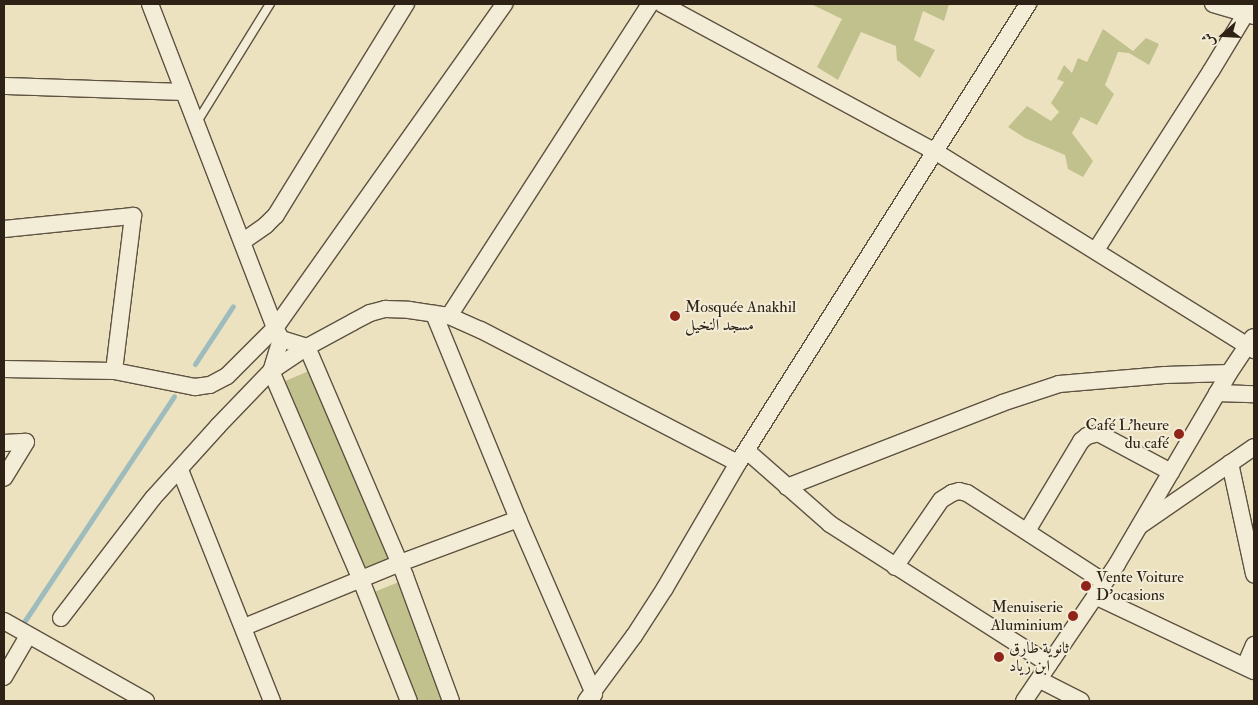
<!DOCTYPE html>
<meta charset="utf-8">
<style>
body{margin:0}
#map{position:relative;width:1258px;height:705px;overflow:hidden;background:#ece2c0;font-family:"IM FELL Double Pica",Amiri,serif}
div>[style]{position:absolute}
.green>*{inset:0;background:#c0c18d}
.stream>*{height:5px;margin:-2.5px;padding:0 2.5px;transform-origin:2.5px;border-radius:2.5px;background:#9ebbbe}
.roads{filter:drop-shadow(1px 0 #5e5241) drop-shadow(-1px 0 #5e5241) drop-shadow(0 1px #5e5241) drop-shadow(0 -1px #5e5241)}
.lane>*{height:8px;margin:-4px;padding:0 4px;transform-origin:4px;border-radius:4px;background:#f3ecd6}
.street>*{height:16px;margin:-8px;padding:0 8px;transform-origin:8px;border-radius:8px;background:#f3ecd6}
.dots>*{width:14px;height:14px;translate:-50% -50%;box-sizing:border-box;border:2px solid #f3ecd6;border-radius:50%}
span{translate:-50% -50%;white-space:nowrap;text-align:center;line-height:1.15;-webkit-text-stroke:4px #f3ecd6;paint-order:stroke}
.poi-label{font-size:16px;color:#2e2217}
.left{translate:0 -50%;text-align:left}
.right{translate:-100% -50%;text-align:right}
.frame{position:absolute;inset:0;border:5px solid #2e2217;pointer-events:none}
.north{position:absolute;left:1198px;top:10px;width:50px;height:50px;-webkit-text-stroke:4px #f3ecd6;paint-order:stroke;rotate:251deg;font-size:14px;font-weight:700;line-height:20px;text-align:center;color:#2e2217}
.north::after{content:'';display:block;margin:auto;width:18px;height:22px;background:#2e2217;clip-path:polygon(50% 0,100% 100%,50% 72%,0 100%)}
</style>
<div id="map">
<div class="green">
<div style="clip-path:polygon(811px 4px,949px 4px,944px 21px,923px 11px,914px 40px,935px 50px,920px 78px,897px 60px,896px 46px,861px 32px,838px 80px,817px 67px,842px 19px)"></div>
<div style="clip-path:polygon(1103px 29px,1133px 51px,1146px 38px,1159px 44px,1149px 65px,1129px 53px,1118px 52px,1105px 85px,1114px 94px,1097px 125px,1081px 117px,1072px 133px,1093px 161px,1083px 177px,1068px 169px,1065px 155px,1025px 138px,1008px 127px,1027px 106px,1051px 121px,1059px 112px,1051px 103px,1064px 82px,1057px 79px,1064px 65px,1072px 73px,1078px 58px,1087px 62px)"></div>
<div style="clip-path:polygon(311px 370px,397px 556px,360px 571px,283px 382px)"></div>
<div style="clip-path:polygon(406px 579px,449px 701px,415px 701px,372px 593px)"></div>
</div>
<div class="stream">
<div style="left:195px;top:364px;width:69px;rotate:-56.8deg"></div>
<div style="left:24px;top:622px;width:271px;rotate:-56.4deg"></div>
</div>
<div class="roads">
<div class="lane">
<div style="left:197px;top:122px;width:139px;rotate:-58.3deg"></div>
</div>
<div class="street">
<div style="left:150px;top:4px;width:347px;rotate:68.9deg"></div>
<div style="left:275px;top:328px;width:13px;rotate:61deg"></div>
<div style="left:281px;top:339px;width:27px;rotate:17deg"></div>
<div style="left:307px;top:347px;width:249px;rotate:66.8deg"></div>
<div style="left:405px;top:576px;width:133px;rotate:69.8deg"></div>
<div style="left:662px;top:4px;width:311px;rotate:28.4deg"></div>
<div style="left:936px;top:152px;width:375px;rotate:31.9deg"></div>
<div style="left:1213px;top:4px;width:43px;rotate:16.3deg"></div>
<div style="left:4px;top:86px;width:179px;rotate:1.9deg"></div>
<div style="left:4px;top:229px;width:130px;rotate:-5.8deg"></div>
<div style="left:133px;top:216px;width:156px;rotate:97deg"></div>
<div style="left:242px;top:242px;width:29px;rotate:-35deg"></div>
<div style="left:266px;top:225px;width:14px;rotate:-45deg"></div>
<div style="left:276px;top:215px;width:248px;rotate:-58.4deg"></div>
<div style="left:1096px;top:250px;width:213px;rotate:-57.3deg"></div>
<div style="left:1211px;top:71px;width:68px;rotate:-58.9deg"></div>
<div style="left:1246px;top:13px;width:9px;rotate:-77deg"></div>
<div style="left:434px;top:314px;width:222px;rotate:67.7deg"></div>
<div style="left:518px;top:519px;width:191px;rotate:66.5deg"></div>
<div style="left:449px;top:316px;width:371px;rotate:-57.2deg"></div>
<div style="left:281px;top:339px;width:34px;rotate:107deg"></div>
<div style="left:271px;top:371px;width:228px;rotate:66.7deg"></div>
<div style="left:361px;top:580px;width:130px;rotate:68.4deg"></div>
<div style="left:4px;top:369px;width:110px;rotate:1deg"></div>
<div style="left:114px;top:371px;width:83px;rotate:11.2deg"></div>
<div style="left:195px;top:387px;width:15px;rotate:-8deg"></div>
<div style="left:210px;top:385px;width:19px;rotate:-28deg"></div>
<div style="left:227px;top:376px;width:68px;rotate:-45deg"></div>
<div style="left:275px;top:328px;width:397px;rotate:-54.7deg"></div>
<div style="left:1217px;top:393px;width:37px;rotate:2deg"></div>
<div style="left:4px;top:443px;width:22px;rotate:-3deg"></div>
<div style="left:26px;top:442px;width:42px;rotate:121.4deg"></div>
<div style="left:747px;top:451px;width:111px;rotate:41.3deg"></div>
<div style="left:830px;top:524px;width:260px;rotate:32.6deg"></div>
<div style="left:1230px;top:463px;width:114px;rotate:77.8deg"></div>
<div style="left:180px;top:470px;width:249px;rotate:68.3deg"></div>
<div style="left:787px;top:487px;width:231px;rotate:-21.3deg"></div>
<div style="left:1002px;top:403px;width:60px;rotate:-18.4deg"></div>
<div style="left:1059px;top:384px;width:106px;rotate:-4.9deg"></div>
<div style="left:1165px;top:375px;width:64px;rotate:-1.8deg"></div>
<div style="left:1141px;top:525px;width:137px;rotate:-34.6deg"></div>
<div style="left:1027px;top:531px;width:105px;rotate:-59deg"></div>
<div style="left:1081px;top:441px;width:8px;rotate:-40deg"></div>
<div style="left:1087px;top:436px;width:11px;rotate:-15deg"></div>
<div style="left:1098px;top:433px;width:83px;rotate:28.1deg"></div>
<div style="left:895px;top:567px;width:81px;rotate:-55.5deg"></div>
<div style="left:941px;top:500px;width:13px;rotate:-32deg"></div>
<div style="left:952px;top:493px;width:7px;rotate:-16deg"></div>
<div style="left:959px;top:491px;width:8px;rotate:14deg"></div>
<div style="left:967px;top:493px;width:163px;rotate:33deg"></div>
<div style="left:1095px;top:596px;width:176px;rotate:25.3deg"></div>
<div style="left:61px;top:618px;width:151px;rotate:-52.5deg"></div>
<div style="left:153px;top:498px;width:97px;rotate:-47.9deg"></div>
<div style="left:218px;top:426px;width:76px;rotate:-46.1deg"></div>
<div style="left:271px;top:371px;width:43px;rotate:-33.7deg"></div>
<div style="left:307px;top:347px;width:52px;rotate:-28.5deg"></div>
<div style="left:353px;top:322px;width:19px;rotate:-28deg"></div>
<div style="left:370px;top:313px;width:16px;rotate:-15deg"></div>
<div style="left:385px;top:309px;width:24px;rotate:2deg"></div>
<div style="left:409px;top:310px;width:40px;rotate:8.5deg"></div>
<div style="left:449px;top:316px;width:35px;rotate:24deg"></div>
<div style="left:481px;top:330px;width:289px;rotate:27.4deg"></div>
<div style="left:4px;top:621px;width:163px;rotate:29.4deg"></div>
<div style="left:244px;top:627px;width:169px;rotate:-22.3deg"></div>
<div style="left:400px;top:563px;width:126px;rotate:-20.4deg"></div>
<div style="left:1245px;top:666px;width:23px;rotate:-67deg"></div>
<div style="left:4px;top:677px;width:48px;rotate:-59.7deg"></div>
<div style="left:1040px;top:680px;width:46px;rotate:27.1deg"></div>
<div style="left:586px;top:701px;width:81px;rotate:-53.6deg"></div>
<div style="left:634px;top:636px;width:57px;rotate:-57.1deg"></div>
<div style="left:665px;top:588px;width:145px;rotate:-59.7deg"></div>
<div style="left:738px;top:463px;width:543px;rotate:-57.71deg"></div>
<div style="left:1024px;top:701px;width:166px;rotate:-55.8deg"></div>
<div style="left:1117px;top:564px;width:221px;rotate:-59.6deg"></div>
<div style="left:1229px;top:373px;width:43px;rotate:-56.3deg"></div>
</div>
</div>
<div class="dots">
<div style="left:675px;top:316px;background:#8f2418"></div>
<div style="left:1179px;top:434px;background:#8f2418"></div>
<div style="left:1086px;top:586px;background:#8f2418"></div>
<div style="left:1073px;top:616px;background:#8f2418"></div>
<div style="left:999px;top:657px;background:#8f2418"></div>
</div>
<div class="poi-label">
<span class="left" style="left:685px;top:316px">Mosquée Anakhil<br>مسجد النخيل</span>
<span class="right" style="left:1169px;top:434px">Café L'heure<br>du café</span>
<span class="left" style="left:1096px;top:586px">Vente Voiture<br>D'ocasions</span>
<span class="right" style="left:1063px;top:616px">Menuiserie<br>Aluminium</span>
<span class="left" style="left:1009px;top:657px">ثانوية طارق<br>ابن زياد</span>
</div>
<div class="frame"></div>
<div class="north">ش</div>
</div>
